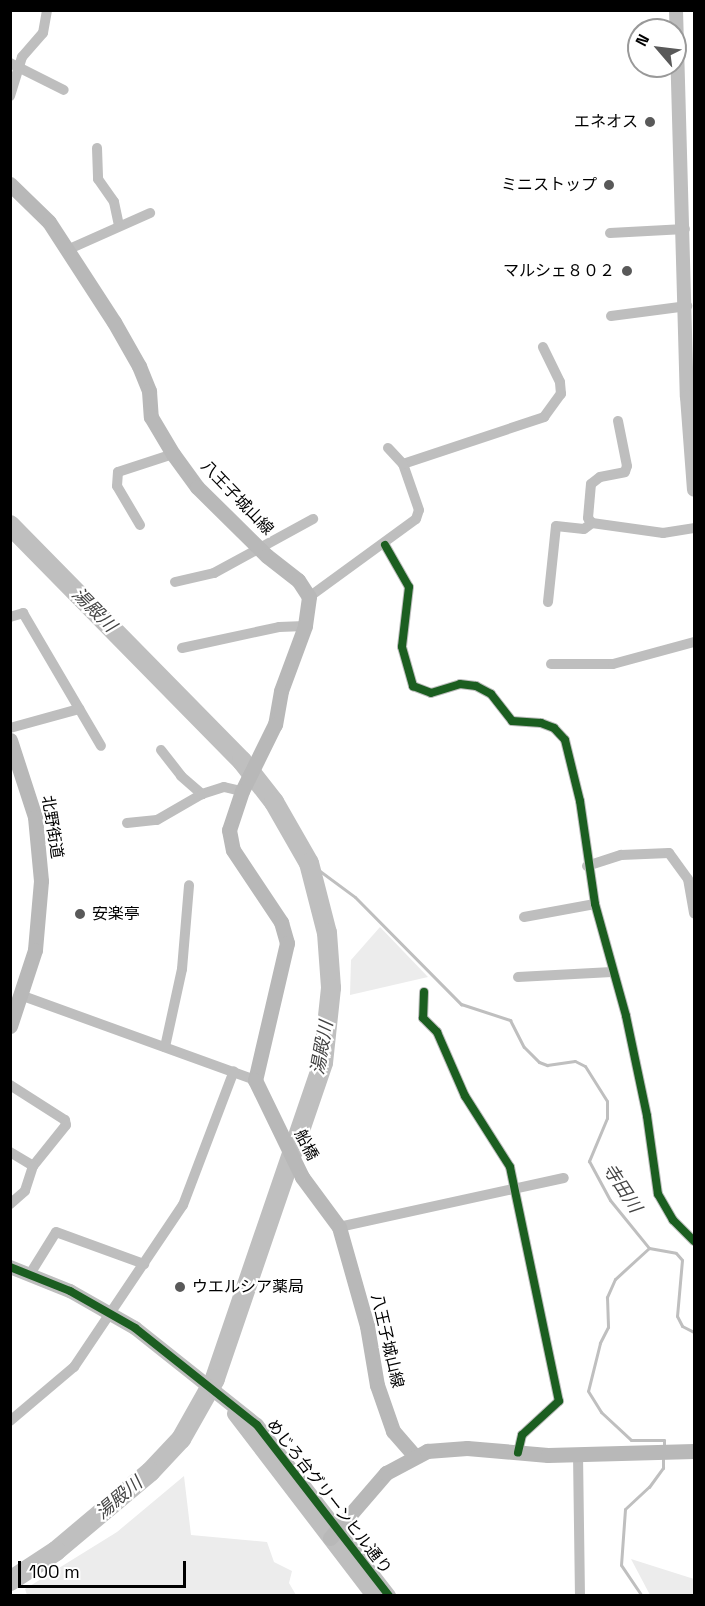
<!DOCTYPE html>
<meta charset="utf-8">
<style>
body{margin:0}
#map{position:relative;width:705px;height:1606px;overflow:hidden;background:#fff;font-family:"Space Grotesk","Noto Sans JP",sans-serif}
div>[style]{position:absolute}
.green>*{inset:0;background:#ececec}
.stream>*{height:3px;margin:-1.5px;padding:0 1.5px;transform-origin:1.5px;border-radius:1.5px;background:#bfbfbf}
.river>*{height:20px;margin:-10px;padding:0 10px;transform-origin:10px;border-radius:10px;background:#bfbfbf}
.minor>*{height:10px;margin:-5px;padding:0 5px;transform-origin:5px;border-radius:5px;background:#bebebe}
.tertiary>*{height:14px;margin:-7px;padding:0 7px;transform-origin:7px;border-radius:7px;background:#bebebe}
.secondary>*{height:15px;margin:-7.5px;padding:0 7.5px;transform-origin:7.5px;border-radius:7.5px;background:#b8b8b8}
.cycleway>*{height:8px;margin:-4px;padding:0 4px;transform-origin:4px;border-radius:4px;background:#1b5e20}
.dots>*{width:16px;height:16px;translate:-50% -50%;box-sizing:border-box;border:3px solid #fff;border-radius:50%}
span{translate:-50% -50%;white-space:nowrap;text-align:center;line-height:1.15;-webkit-text-stroke:4.5px #fff;paint-order:stroke}
.poi-label{font-size:16px;color:#000}
.right{translate:-100% -50%;text-align:right}
.left{translate:0 -50%;text-align:left}
.street-label{font-size:16px;color:#000}
.water-label{font-size:18px;color:#444;font-style:italic}
.frame{position:absolute;inset:0;border:12px solid #000;pointer-events:none}
.north{position:absolute;left:627px;top:18px;width:60px;height:60px;box-sizing:border-box;background:#fff;border:2px solid #999;border-radius:50%;rotate:298deg;font-size:16px;font-weight:700;line-height:24px;text-align:center;color:#000}
.north::after{content:'';display:block;margin:auto;width:21px;height:27px;background:#595959;clip-path:polygon(50% 0,100% 100%,50% 72%,0 100%)}
.scale{position:absolute;left:18px;top:1561px;width:168px;height:27px;box-sizing:border-box;border:3px solid #000;border-top:0;padding-left:8px;font-size:18px;line-height:21px;white-space:nowrap;color:#000;-webkit-text-stroke:4px #fff;paint-order:stroke}
</style>
<div id="map">
<div class="green">
<div style="clip-path:polygon(380px 927px,428px 977px,350px 995px,351px 960px)"></div>
<div style="clip-path:polygon(184px 1476px,191px 1535px,267px 1542px,274px 1562px,292px 1571px,289px 1583px,296px 1595px,27px 1595px,25px 1589px,117px 1532px)"></div>
<div style="clip-path:polygon(631px 1559px,694px 1579px,694px 1595px,650px 1595px)"></div>
</div>
<div class="stream">
<div style="left:309px;top:863px;width:57px;rotate:36.5deg"></div>
<div style="left:355px;top:897px;width:151px;rotate:45.3deg"></div>
<div style="left:461px;top:1004px;width:52px;rotate:18.1deg"></div>
<div style="left:510px;top:1020px;width:30px;rotate:63deg"></div>
<div style="left:524px;top:1047px;width:21px;rotate:45deg"></div>
<div style="left:539px;top:1062px;width:9px;rotate:21deg"></div>
<div style="left:547px;top:1065px;width:28px;rotate:-8deg"></div>
<div style="left:575px;top:1061px;width:11px;rotate:27deg"></div>
<div style="left:585px;top:1066px;width:41px;rotate:57.8deg"></div>
<div style="left:607px;top:1101px;width:17px;rotate:90deg"></div>
<div style="left:607px;top:1118px;width:47px;rotate:112.7deg"></div>
<div style="left:589px;top:1161px;width:44px;rotate:61.7deg"></div>
<div style="left:610px;top:1200px;width:62px;rotate:50.9deg"></div>
<div style="left:649px;top:1248px;width:46px;rotate:137.6deg"></div>
<div style="left:615px;top:1279px;width:20px;rotate:114deg"></div>
<div style="left:607px;top:1297px;width:30px;rotate:88deg"></div>
<div style="left:608px;top:1327px;width:18px;rotate:117deg"></div>
<div style="left:600px;top:1343px;width:49px;rotate:104deg"></div>
<div style="left:588px;top:1391px;width:25px;rotate:58deg"></div>
<div style="left:601px;top:1412px;width:41px;rotate:43deg"></div>
<div style="left:631px;top:1440px;width:33px"></div>
<div style="left:664px;top:1440px;width:8px;rotate:90deg"></div>
<div style="left:649px;top:1248px;width:27px;rotate:10deg"></div>
<div style="left:676px;top:1253px;width:9px;rotate:49deg"></div>
<div style="left:682px;top:1260px;width:56px;rotate:95.1deg"></div>
<div style="left:677px;top:1316px;width:11px;rotate:63deg"></div>
<div style="left:682px;top:1326px;width:13px;rotate:27deg"></div>
<div style="left:642px;top:1596px;width:37px;rotate:-124deg"></div>
<div style="left:621px;top:1565px;width:56px;rotate:-85.9deg"></div>
<div style="left:625px;top:1509px;width:33px;rotate:-43deg"></div>
<div style="left:649px;top:1487px;width:24px;rotate:-54deg"></div>
<div style="left:663px;top:1468px;width:11px;rotate:-90deg"></div>
</div>
<div class="river">
<div style="left:10px;top:525px;width:331px;rotate:45.5deg"></div>
<div style="left:242px;top:761px;width:52px;rotate:52deg"></div>
<div style="left:274px;top:802px;width:70px;rotate:60.2deg"></div>
<div style="left:309px;top:863px;width:72px;rotate:75.6deg"></div>
<div style="left:327px;top:933px;width:55px;rotate:85.8deg"></div>
<div style="left:331px;top:988px;width:75px;rotate:96.1deg"></div>
<div style="left:323px;top:1063px;width:334px;rotate:108.9deg"></div>
<div style="left:215px;top:1379px;width:69px;rotate:119.5deg"></div>
<div style="left:181px;top:1439px;width:45px;rotate:133.2deg"></div>
<div style="left:150px;top:1472px;width:123px;rotate:140deg"></div>
<div style="left:56px;top:1551px;width:55px;rotate:146.9deg"></div>
</div>
<div class="minor">
<div style="left:10px;top:63px;width:60px;rotate:26.6deg"></div>
<div style="left:10px;top:96px;width:41px;rotate:-72.9deg"></div>
<div style="left:22px;top:57px;width:32px;rotate:-49deg"></div>
<div style="left:43px;top:33px;width:23px;rotate:-80deg"></div>
<div style="left:97px;top:148px;width:31px;rotate:88deg"></div>
<div style="left:98px;top:179px;width:28px;rotate:55deg"></div>
<div style="left:114px;top:202px;width:24px;rotate:78deg"></div>
<div style="left:610px;top:233px;width:75px;rotate:-3.1deg"></div>
<div style="left:67px;top:250px;width:91px;rotate:-24deg"></div>
<div style="left:611px;top:316px;width:77px;rotate:-7.5deg"></div>
<div style="left:403px;top:464px;width:149px;rotate:-18.4deg"></div>
<div style="left:544px;top:417px;width:29px;rotate:-54deg"></div>
<div style="left:561px;top:394px;width:12px;rotate:-95deg"></div>
<div style="left:560px;top:382px;width:39px;rotate:-116deg"></div>
<div style="left:592px;top:523px;width:6px;rotate:-129deg"></div>
<div style="left:588px;top:518px;width:34px;rotate:-85deg"></div>
<div style="left:591px;top:484px;width:11px;rotate:-38deg"></div>
<div style="left:600px;top:477px;width:25px;rotate:-11deg"></div>
<div style="left:625px;top:472px;width:6px;rotate:-72deg"></div>
<div style="left:627px;top:466px;width:46px;rotate:-101.3deg"></div>
<div style="left:140px;top:525px;width:45px;rotate:-120.5deg"></div>
<div style="left:117px;top:486px;width:14px;rotate:-86deg"></div>
<div style="left:118px;top:472px;width:58px;rotate:-18.1deg"></div>
<div style="left:385px;top:545px;width:48px;rotate:60.3deg"></div>
<div style="left:409px;top:587px;width:60px;rotate:96.7deg"></div>
<div style="left:402px;top:647px;width:41px;rotate:74.2deg"></div>
<div style="left:413px;top:686px;width:19px;rotate:21deg"></div>
<div style="left:431px;top:693px;width:30px;rotate:-17deg"></div>
<div style="left:460px;top:684px;width:16px;rotate:7deg"></div>
<div style="left:476px;top:686px;width:17px;rotate:28deg"></div>
<div style="left:491px;top:694px;width:34px;rotate:52deg"></div>
<div style="left:512px;top:721px;width:29px;rotate:4deg"></div>
<div style="left:541px;top:723px;width:14px;rotate:21deg"></div>
<div style="left:554px;top:728px;width:16px;rotate:47deg"></div>
<div style="left:565px;top:740px;width:63px;rotate:76.2deg"></div>
<div style="left:580px;top:801px;width:104px;rotate:81.7deg"></div>
<div style="left:595px;top:904px;width:116px;rotate:74.5deg"></div>
<div style="left:626px;top:1016px;width:102px;rotate:78.1deg"></div>
<div style="left:647px;top:1116px;width:79px;rotate:82deg"></div>
<div style="left:658px;top:1194px;width:30px;rotate:60deg"></div>
<div style="left:673px;top:1220px;width:30px;rotate:45deg"></div>
<div style="left:175px;top:582px;width:40px;rotate:-13deg"></div>
<div style="left:214px;top:573px;width:113px;rotate:-28.6deg"></div>
<div style="left:309px;top:597px;width:132px;rotate:-36.1deg"></div>
<div style="left:416px;top:519px;width:9px;rotate:-72deg"></div>
<div style="left:419px;top:510px;width:49px;rotate:-109.2deg"></div>
<div style="left:403px;top:464px;width:22px;rotate:-133deg"></div>
<div style="left:548px;top:602px;width:76px;rotate:-84deg"></div>
<div style="left:556px;top:526px;width:28px;rotate:6deg"></div>
<div style="left:584px;top:529px;width:10px;rotate:-37deg"></div>
<div style="left:592px;top:523px;width:72px;rotate:8deg"></div>
<div style="left:663px;top:533px;width:31px;rotate:-9deg"></div>
<div style="left:10px;top:617px;width:14px;rotate:-17deg"></div>
<div style="left:23px;top:613px;width:154px;rotate:59.6deg"></div>
<div style="left:182px;top:648px;width:99px;rotate:-12.2deg"></div>
<div style="left:279px;top:627px;width:26px;rotate:-2deg"></div>
<div style="left:551px;top:664px;width:62px"></div>
<div style="left:613px;top:664px;width:84px;rotate:-15.2deg"></div>
<div style="left:10px;top:728px;width:72px;rotate:-15.4deg"></div>
<div style="left:161px;top:750px;width:33px;rotate:52deg"></div>
<div style="left:181px;top:776px;width:28px;rotate:41deg"></div>
<div style="left:127px;top:823px;width:30px;rotate:-6deg"></div>
<div style="left:157px;top:820px;width:52px;rotate:-30deg"></div>
<div style="left:202px;top:794px;width:23px;rotate:-18deg"></div>
<div style="left:224px;top:787px;width:18px;rotate:13deg"></div>
<div style="left:587px;top:866px;width:36px;rotate:-18deg"></div>
<div style="left:621px;top:855px;width:48px;rotate:-2.4deg"></div>
<div style="left:669px;top:853px;width:32px;rotate:54deg"></div>
<div style="left:688px;top:879px;width:35px;rotate:80deg"></div>
<div style="left:524px;top:917px;width:72px;rotate:-10.4deg"></div>
<div style="left:518px;top:977px;width:94px;rotate:-3deg"></div>
<div style="left:424px;top:992px;width:26px;rotate:92deg"></div>
<div style="left:423px;top:1018px;width:20px;rotate:45deg"></div>
<div style="left:437px;top:1032px;width:70px;rotate:66.4deg"></div>
<div style="left:465px;top:1096px;width:84px;rotate:57.6deg"></div>
<div style="left:510px;top:1167px;width:239px;rotate:78.2deg"></div>
<div style="left:559px;top:1401px;width:50px;rotate:137.4deg"></div>
<div style="left:522px;top:1435px;width:18px;rotate:103deg"></div>
<div style="left:23px;top:996px;width:247px;rotate:19.9deg"></div>
<div style="left:165px;top:1047px;width:80px;rotate:-77.7deg"></div>
<div style="left:182px;top:969px;width:84px;rotate:-85.2deg"></div>
<div style="left:10px;top:1085px;width:65px;rotate:32.5deg"></div>
<div style="left:65px;top:1120px;width:5px;rotate:79deg"></div>
<div style="left:66px;top:1125px;width:53px;rotate:128.8deg"></div>
<div style="left:10px;top:1152px;width:27px;rotate:31deg"></div>
<div style="left:33px;top:1166px;width:26px;rotate:108deg"></div>
<div style="left:25px;top:1191px;width:20px;rotate:139deg"></div>
<div style="left:339px;top:1227px;width:230px;rotate:-12.3deg"></div>
<div style="left:30px;top:1274px;width:49px;rotate:-58.2deg"></div>
<div style="left:56px;top:1232px;width:94px;rotate:20deg"></div>
<div style="left:10px;top:1421px;width:84px;rotate:-40.2deg"></div>
<div style="left:74px;top:1367px;width:195px;rotate:-56.1deg"></div>
<div style="left:183px;top:1205px;width:143px;rotate:-69.2deg"></div>
<div style="left:578px;top:1454px;width:142px;rotate:89.2deg"></div>
</div>
<div class="tertiary">
<div style="left:676px;top:10px;width:387px;rotate:88.4deg"></div>
<div style="left:687px;top:397px;width:93px;rotate:85.7deg"></div>
<div style="left:10px;top:1267px;width:65px;rotate:21.8deg"></div>
<div style="left:70px;top:1291px;width:75px;rotate:29.6deg"></div>
<div style="left:135px;top:1328px;width:156px;rotate:38.5deg"></div>
<div style="left:257px;top:1425px;width:216px;rotate:52.3deg"></div>
<div style="left:234px;top:1414px;width:229px;rotate:52.6deg"></div>
</div>
<div class="secondary">
<div style="left:10px;top:184px;width:54px;rotate:44.3deg"></div>
<div style="left:49px;top:222px;width:119px;rotate:57deg"></div>
<div style="left:114px;top:322px;width:51px;rotate:60.4deg"></div>
<div style="left:139px;top:366px;width:27px;rotate:68deg"></div>
<div style="left:149px;top:391px;width:26px;rotate:86deg"></div>
<div style="left:151px;top:417px;width:43px;rotate:59.3deg"></div>
<div style="left:173px;top:454px;width:41px;rotate:54deg"></div>
<div style="left:197px;top:487px;width:98px;rotate:44.6deg"></div>
<div style="left:267px;top:556px;width:39px;rotate:38deg"></div>
<div style="left:298px;top:580px;width:20px;rotate:57deg"></div>
<div style="left:309px;top:597px;width:29px;rotate:98deg"></div>
<div style="left:305px;top:626px;width:69px;rotate:110.3deg"></div>
<div style="left:281px;top:691px;width:34px;rotate:100deg"></div>
<div style="left:275px;top:724px;width:75px;rotate:116.2deg"></div>
<div style="left:242px;top:791px;width:41px;rotate:108.4deg"></div>
<div style="left:229px;top:830px;width:20px;rotate:79deg"></div>
<div style="left:233px;top:850px;width:87px;rotate:56.3deg"></div>
<div style="left:281px;top:922px;width:22px;rotate:74deg"></div>
<div style="left:287px;top:943px;width:141px;rotate:103.1deg"></div>
<div style="left:255px;top:1080px;width:108px;rotate:64.1deg"></div>
<div style="left:302px;top:1177px;width:62px;rotate:53.5deg"></div>
<div style="left:339px;top:1227px;width:103px;rotate:74.2deg"></div>
<div style="left:367px;top:1326px;width:60px;rotate:80.4deg"></div>
<div style="left:377px;top:1385px;width:49px;rotate:70.8deg"></div>
<div style="left:393px;top:1431px;width:32px;rotate:49deg"></div>
<div style="left:10px;top:740px;width:81px;rotate:72deg"></div>
<div style="left:35px;top:817px;width:64px;rotate:84.6deg"></div>
<div style="left:41px;top:881px;width:69px;rotate:95deg"></div>
<div style="left:35px;top:950px;width:80px;rotate:108.2deg"></div>
<div style="left:330px;top:1538px;width:86px;rotate:-49.3deg"></div>
<div style="left:386px;top:1473px;width:47px;rotate:-28.2deg"></div>
<div style="left:427px;top:1451px;width:40px;rotate:-4.3deg"></div>
<div style="left:467px;top:1448px;width:81px;rotate:4.9deg"></div>
<div style="left:548px;top:1455px;width:146px;rotate:-1.6deg"></div>
</div>
<div class="cycleway">
<div style="left:385px;top:545px;width:48px;rotate:60.3deg"></div>
<div style="left:409px;top:587px;width:60px;rotate:96.7deg"></div>
<div style="left:402px;top:647px;width:41px;rotate:74.2deg"></div>
<div style="left:413px;top:686px;width:19px;rotate:21deg"></div>
<div style="left:431px;top:693px;width:30px;rotate:-17deg"></div>
<div style="left:460px;top:684px;width:16px;rotate:7deg"></div>
<div style="left:476px;top:686px;width:17px;rotate:28deg"></div>
<div style="left:491px;top:694px;width:34px;rotate:52deg"></div>
<div style="left:512px;top:721px;width:29px;rotate:4deg"></div>
<div style="left:541px;top:723px;width:14px;rotate:21deg"></div>
<div style="left:554px;top:728px;width:16px;rotate:47deg"></div>
<div style="left:565px;top:740px;width:63px;rotate:76.2deg"></div>
<div style="left:580px;top:801px;width:104px;rotate:81.7deg"></div>
<div style="left:595px;top:904px;width:116px;rotate:74.5deg"></div>
<div style="left:626px;top:1016px;width:102px;rotate:78.1deg"></div>
<div style="left:647px;top:1116px;width:79px;rotate:82deg"></div>
<div style="left:658px;top:1194px;width:30px;rotate:60deg"></div>
<div style="left:673px;top:1220px;width:30px;rotate:45deg"></div>
<div style="left:424px;top:992px;width:26px;rotate:92deg"></div>
<div style="left:423px;top:1018px;width:20px;rotate:45deg"></div>
<div style="left:437px;top:1032px;width:70px;rotate:66.4deg"></div>
<div style="left:465px;top:1096px;width:84px;rotate:57.6deg"></div>
<div style="left:510px;top:1167px;width:239px;rotate:78.2deg"></div>
<div style="left:559px;top:1401px;width:50px;rotate:137.4deg"></div>
<div style="left:522px;top:1435px;width:18px;rotate:103deg"></div>
<div style="left:10px;top:1267px;width:65px;rotate:21.8deg"></div>
<div style="left:70px;top:1291px;width:75px;rotate:29.6deg"></div>
<div style="left:135px;top:1328px;width:156px;rotate:38.5deg"></div>
<div style="left:257px;top:1425px;width:216px;rotate:52.3deg"></div>
</div>
<div class="dots">
<div style="left:650px;top:122px;background:#595959"></div>
<div style="left:609px;top:185px;background:#595959"></div>
<div style="left:627px;top:271px;background:#595959"></div>
<div style="left:80px;top:914px;background:#595959"></div>
<div style="left:180px;top:1287px;background:#595959"></div>
</div>
<div class="poi-label">
<span class="right" style="left:638px;top:122px">エネオス</span>
<span class="right" style="left:597px;top:185px">ミニストップ</span>
<span class="right" style="left:615px;top:271px">マルシェ８０２</span>
<span class="left" style="left:92px;top:914px">安楽亭</span>
<span class="left" style="left:192px;top:1287px">ウエルシア薬局</span>
</div>
<div class="street-label">
<span style="left:237px;top:498px;rotate:46deg">八王子城山線</span>
<span style="left:52px;top:827px;rotate:81deg">北野街道</span>
<span style="left:306px;top:1145px;rotate:63deg">船橋</span>
<span style="left:387px;top:1341px;rotate:77deg">八王子城山線</span>
<span style="left:329px;top:1497px;rotate:52deg">めじろ台グリーンヒル通り</span>
</div>
<div class="water-label">
<span style="left:94px;top:610px;rotate:45deg">湯殿川</span>
<span style="left:322px;top:1048px;rotate:-80deg">湯殿川</span>
<span style="left:622px;top:1188px;rotate:57deg">寺田川</span>
<span style="left:119px;top:1498px;rotate:-40deg">湯殿川</span>
</div>
<div class="frame"></div>
<div class="north">N</div>
<div class="scale">100 m</div>
</div>
